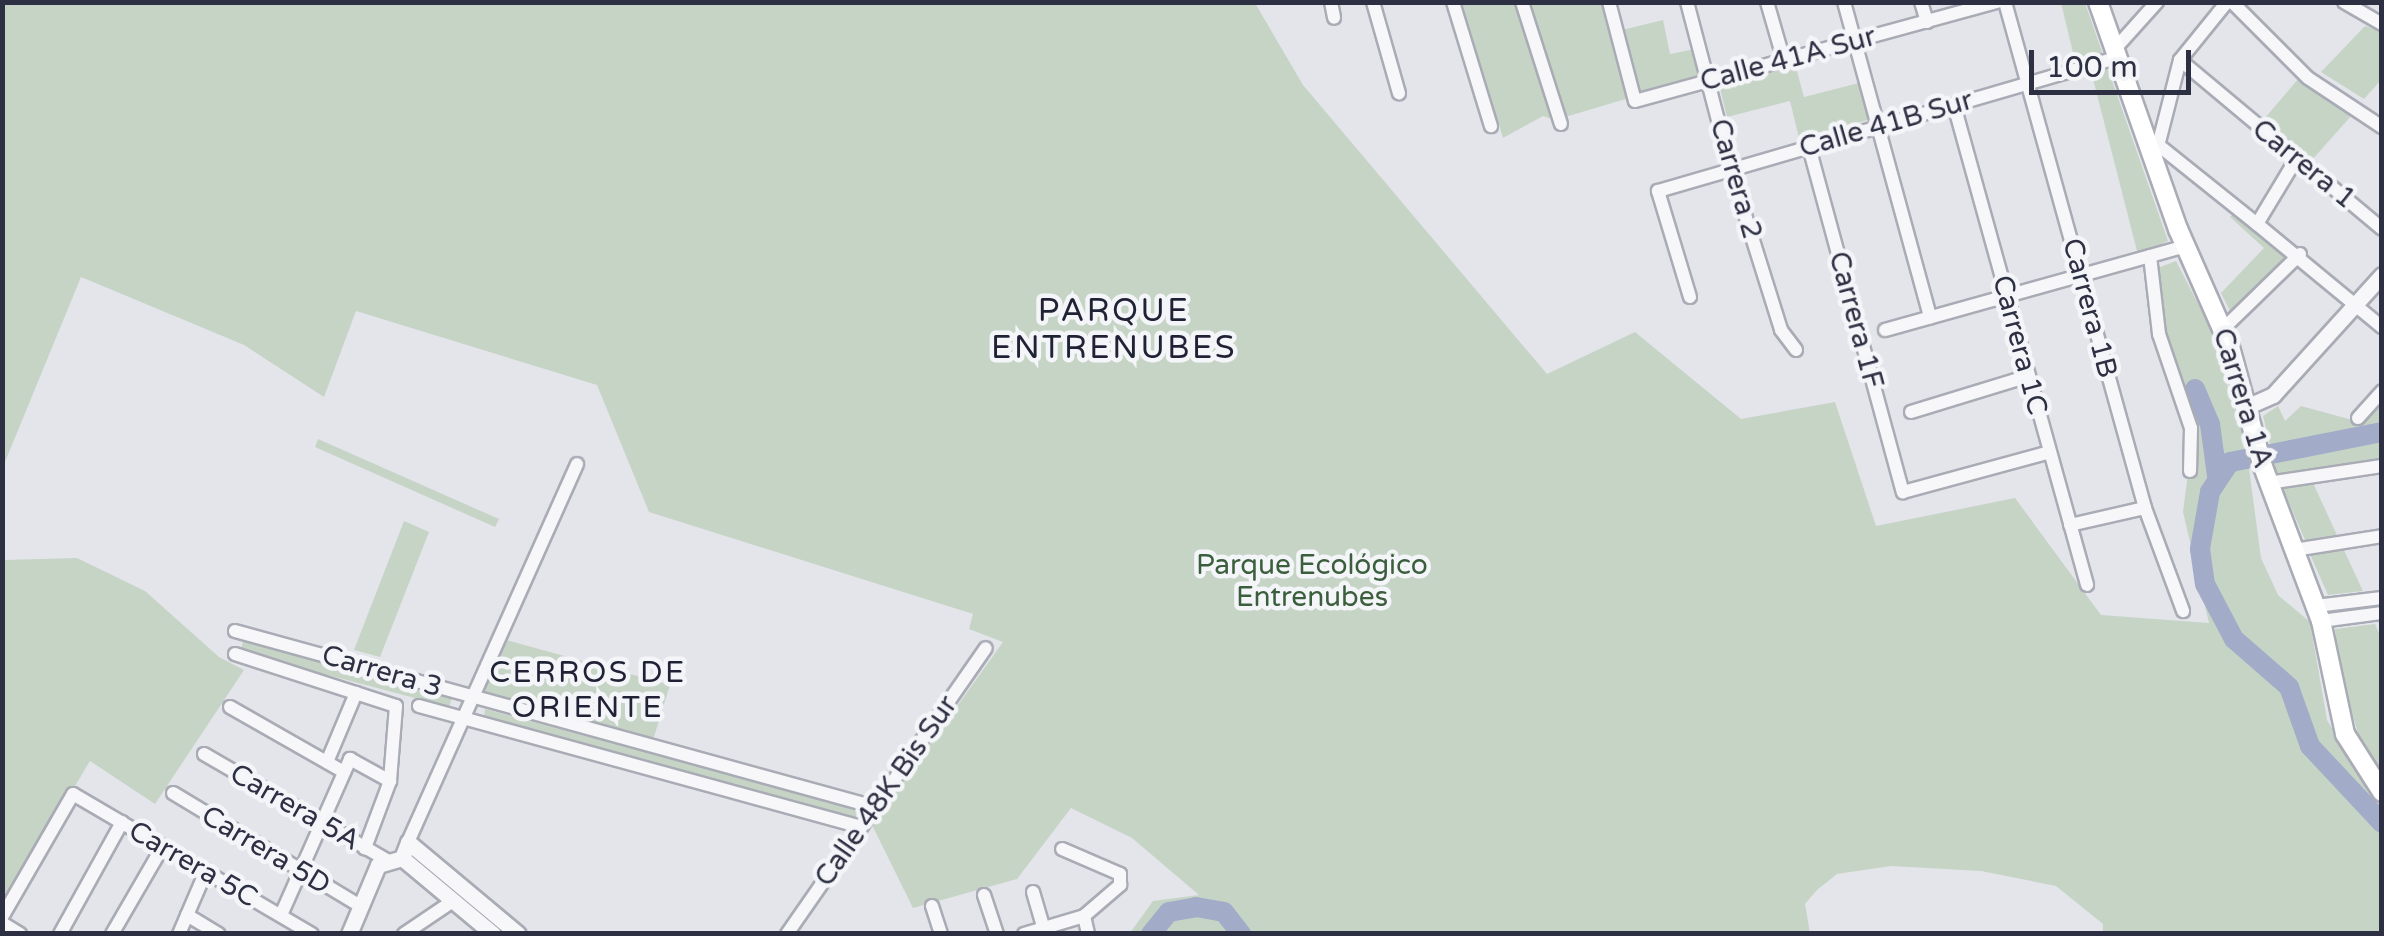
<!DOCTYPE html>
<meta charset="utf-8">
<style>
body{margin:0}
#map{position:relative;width:2384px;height:936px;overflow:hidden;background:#e4e5eb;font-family:"Varela Round",sans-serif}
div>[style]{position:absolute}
.green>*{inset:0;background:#c6d4c6}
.river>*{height:20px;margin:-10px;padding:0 10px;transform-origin:10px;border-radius:10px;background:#a2abc8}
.roads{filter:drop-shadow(2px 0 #a9abb5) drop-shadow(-2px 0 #a9abb5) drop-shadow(0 2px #a9abb5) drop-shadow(0 -2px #a9abb5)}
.minor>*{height:12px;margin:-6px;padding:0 6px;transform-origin:6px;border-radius:6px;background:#f7f7fa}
.tertiary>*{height:15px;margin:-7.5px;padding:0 7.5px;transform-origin:7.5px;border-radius:7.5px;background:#f7f7fa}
.secondary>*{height:18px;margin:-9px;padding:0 9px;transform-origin:9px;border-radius:9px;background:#fff}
span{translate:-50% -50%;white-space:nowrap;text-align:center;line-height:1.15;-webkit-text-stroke:9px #f4f5f8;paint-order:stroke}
.street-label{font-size:28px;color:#2d2f43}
.park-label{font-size:28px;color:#3b5e3d}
.neighbourhood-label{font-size:30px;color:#1f2134;letter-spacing:2.5px}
.quarter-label{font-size:32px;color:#1f2134;letter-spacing:2.5px}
.frame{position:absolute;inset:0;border:5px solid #2d2f43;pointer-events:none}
.scale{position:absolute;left:2029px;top:50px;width:162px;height:45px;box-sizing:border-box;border:5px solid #2d2f43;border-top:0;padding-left:12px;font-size:30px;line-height:35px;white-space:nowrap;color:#2d2f43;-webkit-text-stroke:8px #f4f5f8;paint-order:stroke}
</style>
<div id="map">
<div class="green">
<div style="clip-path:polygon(3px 3px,1255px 3px,1303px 85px,1547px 374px,1635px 332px,1741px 419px,1835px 402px,1876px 526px,2015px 498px,2101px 615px,2209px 623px,2183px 512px,2194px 427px,2171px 361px,2155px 269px,2176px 261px,2209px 325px,2246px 446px,2261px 558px,2278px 595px,2310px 622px,2327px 720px,2381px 807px,2381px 933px,2103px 933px,2103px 924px,2056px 886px,1981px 871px,1891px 866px,1837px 874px,1817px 890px,1805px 904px,1810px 933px,1130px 933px,1153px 901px,1199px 895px,1132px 838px,1071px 808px,1017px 879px,913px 908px,872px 825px,1003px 642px,969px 629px,973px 614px,649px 512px,597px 385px,356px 311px,324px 397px,244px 345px,81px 277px,5px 462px,3px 482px)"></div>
<div style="clip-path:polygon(1462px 3px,1605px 3px,1614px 32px,1663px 20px,1670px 54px,1695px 49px,1700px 77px,1555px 120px,1543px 116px,1503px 138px)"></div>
<div style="clip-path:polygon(2061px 3px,2085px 3px,2168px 241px,2138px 255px,2089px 63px,2076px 65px)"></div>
<div style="clip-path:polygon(2365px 26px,2381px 31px,2382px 79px,2364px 99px,2321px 72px)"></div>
<div style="clip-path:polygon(1795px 64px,1804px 97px,1859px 83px,1868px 120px,1799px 138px,1790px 101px,1727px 117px,1719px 84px)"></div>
<div style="clip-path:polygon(2299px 78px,2352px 115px,2312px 160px,2264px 119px)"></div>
<div style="clip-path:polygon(2234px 213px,2290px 255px,2232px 315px,2221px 293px,2264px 248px,2230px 217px)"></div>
<div style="clip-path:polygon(2381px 398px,2381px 460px,2277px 474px,2263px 416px,2278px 406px,2285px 421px,2301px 406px,2360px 422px)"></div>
<div style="clip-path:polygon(318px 439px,499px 519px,495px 527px,315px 447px)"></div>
<div style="clip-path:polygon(2313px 483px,2337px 535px,2305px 540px,2283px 489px)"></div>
<div style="clip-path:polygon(404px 521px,429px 532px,380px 657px,354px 650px)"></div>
<div style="clip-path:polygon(2342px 546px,2363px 591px,2328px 595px,2309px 552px)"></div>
<div style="clip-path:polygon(77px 558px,145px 591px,219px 657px,244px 670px,155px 804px,90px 761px,3px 907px,3px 560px)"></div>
<div style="clip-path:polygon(2375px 624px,2381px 638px,2381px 776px,2361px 743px,2338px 666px,2335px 629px)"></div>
<div style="clip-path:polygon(503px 639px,670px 685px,653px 740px,481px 691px)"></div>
<div style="clip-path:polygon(243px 640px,452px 698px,449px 707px,241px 652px)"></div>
<div style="clip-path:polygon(485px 709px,859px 809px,854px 820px,484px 718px)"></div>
</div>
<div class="river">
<div style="left:2195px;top:389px;width:38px;rotate:67deg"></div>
<div style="left:2210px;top:424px;width:52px;rotate:82.3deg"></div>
<div style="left:2382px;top:432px;width:155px;rotate:168.8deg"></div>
<div style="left:2230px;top:462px;width:36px;rotate:124deg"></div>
<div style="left:2210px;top:492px;width:58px;rotate:100deg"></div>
<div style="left:2200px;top:549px;width:35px;rotate:82deg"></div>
<div style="left:2205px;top:584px;width:62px;rotate:62.2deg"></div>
<div style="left:2234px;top:639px;width:73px;rotate:41.1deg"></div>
<div style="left:2289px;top:687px;width:63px;rotate:70.4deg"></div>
<div style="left:2310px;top:746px;width:105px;rotate:46.9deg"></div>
<div style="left:1151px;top:934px;width:28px;rotate:-51deg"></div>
<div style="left:1169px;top:912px;width:27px;rotate:-10deg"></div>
<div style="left:1196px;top:907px;width:28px;rotate:10deg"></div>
<div style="left:1224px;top:912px;width:28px;rotate:52deg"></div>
</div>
<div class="roads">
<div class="minor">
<div style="left:1331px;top:2px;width:16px;rotate:79deg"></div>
<div style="left:1373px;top:2px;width:95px;rotate:74.1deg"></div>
<div style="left:1453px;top:2px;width:130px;rotate:73deg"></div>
<div style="left:1522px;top:2px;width:128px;rotate:72.3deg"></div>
<div style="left:1609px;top:2px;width:102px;rotate:75.3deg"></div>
<div style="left:1635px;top:101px;width:376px;rotate:-15.3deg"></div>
<div style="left:1687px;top:2px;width:174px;rotate:75.3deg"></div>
<div style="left:1731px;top:170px;width:168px;rotate:72.6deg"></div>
<div style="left:1781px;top:330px;width:25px;rotate:53deg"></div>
<div style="left:1767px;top:2px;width:61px;rotate:73.9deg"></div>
<div style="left:1844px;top:2px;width:327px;rotate:74.7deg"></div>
<div style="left:1921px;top:2px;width:21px;rotate:73deg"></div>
<div style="left:2005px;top:2px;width:525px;rotate:74.53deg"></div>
<div style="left:2145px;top:508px;width:110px;rotate:69.7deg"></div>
<div style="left:2232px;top:2px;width:107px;rotate:45deg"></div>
<div style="left:2308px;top:78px;width:89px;rotate:33.5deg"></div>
<div style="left:2344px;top:2px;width:44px;rotate:30.1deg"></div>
<div style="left:2113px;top:51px;width:66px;rotate:-48.1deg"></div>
<div style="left:2180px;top:60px;width:263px;rotate:39.9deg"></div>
<div style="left:1954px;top:105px;width:498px;rotate:74.5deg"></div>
<div style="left:2157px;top:144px;width:128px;rotate:38.7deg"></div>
<div style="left:2257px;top:224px;width:74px;rotate:-58.9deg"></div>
<div style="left:1809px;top:147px;width:358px;rotate:74.8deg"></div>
<div style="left:1903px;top:492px;width:152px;rotate:-15.2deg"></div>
<div style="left:2157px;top:150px;width:93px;rotate:-75.7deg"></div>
<div style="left:2180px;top:60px;width:75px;rotate:-51deg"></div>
<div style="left:2257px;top:224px;width:162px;rotate:39.5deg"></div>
<div style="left:2150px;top:256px;width:79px;rotate:83.4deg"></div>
<div style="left:2159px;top:334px;width:99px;rotate:71.2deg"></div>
<div style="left:2191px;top:428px;width:43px;rotate:91.3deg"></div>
<div style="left:1690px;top:297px;width:111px;rotate:-106.8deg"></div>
<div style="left:1658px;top:191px;width:476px;rotate:-16.2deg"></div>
<div style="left:2224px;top:328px;width:106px;rotate:-44.2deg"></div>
<div style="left:1885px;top:330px;width:312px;rotate:-15.6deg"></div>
<div style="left:1911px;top:412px;width:123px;rotate:-17deg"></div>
<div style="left:2358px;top:418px;width:36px;rotate:-48deg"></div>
<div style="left:2268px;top:483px;width:115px;rotate:-8.5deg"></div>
<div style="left:2070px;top:525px;width:77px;rotate:-12.8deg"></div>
<div style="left:2294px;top:550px;width:89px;rotate:-9deg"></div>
<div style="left:2316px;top:606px;width:66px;rotate:-6.9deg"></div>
<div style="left:2321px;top:621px;width:62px;rotate:-7.5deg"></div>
<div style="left:235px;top:631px;width:664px;rotate:15.38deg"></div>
<div style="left:235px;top:654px;width:169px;rotate:17.9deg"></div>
<div style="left:396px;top:706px;width:75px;rotate:94.6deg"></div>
<div style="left:390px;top:781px;width:72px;rotate:110.5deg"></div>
<div style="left:419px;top:706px;width:458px;rotate:15.3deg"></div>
<div style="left:230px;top:707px;width:131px;rotate:29.7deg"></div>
<div style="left:204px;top:754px;width:211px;rotate:30.1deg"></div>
<div style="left:327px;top:762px;width:75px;rotate:-67.2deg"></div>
<div style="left:173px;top:793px;width:218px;rotate:31.1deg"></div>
<div style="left:408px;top:842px;width:414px;rotate:-65.9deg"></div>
<div style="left:1033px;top:892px;width:43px;rotate:73.7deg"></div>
<div style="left:984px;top:895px;width:41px;rotate:71.6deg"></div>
<div style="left:932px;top:906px;width:29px;rotate:72deg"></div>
<div style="left:187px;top:915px;width:37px;rotate:31deg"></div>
<div style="left:281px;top:915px;width:171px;rotate:-66.1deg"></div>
<div style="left:350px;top:759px;width:46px;rotate:28.8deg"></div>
<div style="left:1084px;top:916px;width:18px;rotate:77deg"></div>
<div style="left:2px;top:917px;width:142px;rotate:-60deg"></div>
<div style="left:73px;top:794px;width:277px;rotate:30.4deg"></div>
<div style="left:2px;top:923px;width:21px;rotate:31deg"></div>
<div style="left:60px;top:934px;width:128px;rotate:-61deg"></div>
<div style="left:112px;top:934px;width:102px;rotate:-59.9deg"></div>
<div style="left:179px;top:934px;width:69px;rotate:-66.8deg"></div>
<div style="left:404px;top:934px;width:59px;rotate:-34deg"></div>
<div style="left:787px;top:934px;width:348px;rotate:-55.2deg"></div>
<div style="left:1024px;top:934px;width:63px;rotate:-16.7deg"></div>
<div style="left:1084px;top:916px;width:48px;rotate:-40.7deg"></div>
<div style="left:1120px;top:885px;width:11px;rotate:-90deg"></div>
<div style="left:1120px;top:874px;width:63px;rotate:-156.7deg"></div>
</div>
<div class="tertiary">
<div style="left:2246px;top:407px;width:30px;rotate:-24deg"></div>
<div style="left:2273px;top:395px;width:162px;rotate:-47.8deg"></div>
<div style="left:402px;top:858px;width:17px;rotate:-69deg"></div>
<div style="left:408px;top:842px;width:143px;rotate:39.9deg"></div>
<div style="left:402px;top:858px;width:119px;rotate:39.9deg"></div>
<div style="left:349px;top:934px;width:75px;rotate:-67.2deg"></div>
<div style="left:378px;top:865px;width:25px;rotate:-16deg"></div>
</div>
<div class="secondary">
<div style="left:2098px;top:2px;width:241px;rotate:70.6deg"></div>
<div style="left:2178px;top:229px;width:129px;rotate:66.2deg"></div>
<div style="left:2230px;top:347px;width:121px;rotate:74.7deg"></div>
<div style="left:2262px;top:464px;width:168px;rotate:69.4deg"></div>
<div style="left:2321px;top:621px;width:116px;rotate:78deg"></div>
<div style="left:2345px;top:734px;width:69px;rotate:57.5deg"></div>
</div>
</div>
<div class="street-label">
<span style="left:1788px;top:59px;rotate:-15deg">Calle 41A Sur</span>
<span style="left:1886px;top:124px;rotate:-16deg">Calle 41B Sur</span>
<span style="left:2304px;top:164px;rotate:39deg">Carrera 1</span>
<span style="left:1736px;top:179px;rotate:74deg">Carrera 2</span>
<span style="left:2090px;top:308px;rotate:75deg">Carrera 1B</span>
<span style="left:1856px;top:320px;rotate:75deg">Carrera 1F</span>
<span style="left:2020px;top:345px;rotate:75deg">Carrera 1C</span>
<span style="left:2243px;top:398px;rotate:73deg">Carrera 1A</span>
<span style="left:382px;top:671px;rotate:16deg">Carrera 3</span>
<span style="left:886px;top:791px;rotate:-55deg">Calle 48K Bis Sur</span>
<span style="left:295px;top:807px;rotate:30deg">Carrera 5A</span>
<span style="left:266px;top:850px;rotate:31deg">Carrera 5D</span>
<span style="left:193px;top:864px;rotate:30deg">Carrera 5C</span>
</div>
<div class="park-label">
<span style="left:1312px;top:581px">Parque Ecológico<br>Entrenubes</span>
</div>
<div class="neighbourhood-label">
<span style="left:588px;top:690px">CERROS DE<br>ORIENTE</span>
</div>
<div class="quarter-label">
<span style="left:1114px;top:330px">PARQUE<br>ENTRENUBES</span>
</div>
<div class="frame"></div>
<div class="scale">100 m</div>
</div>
